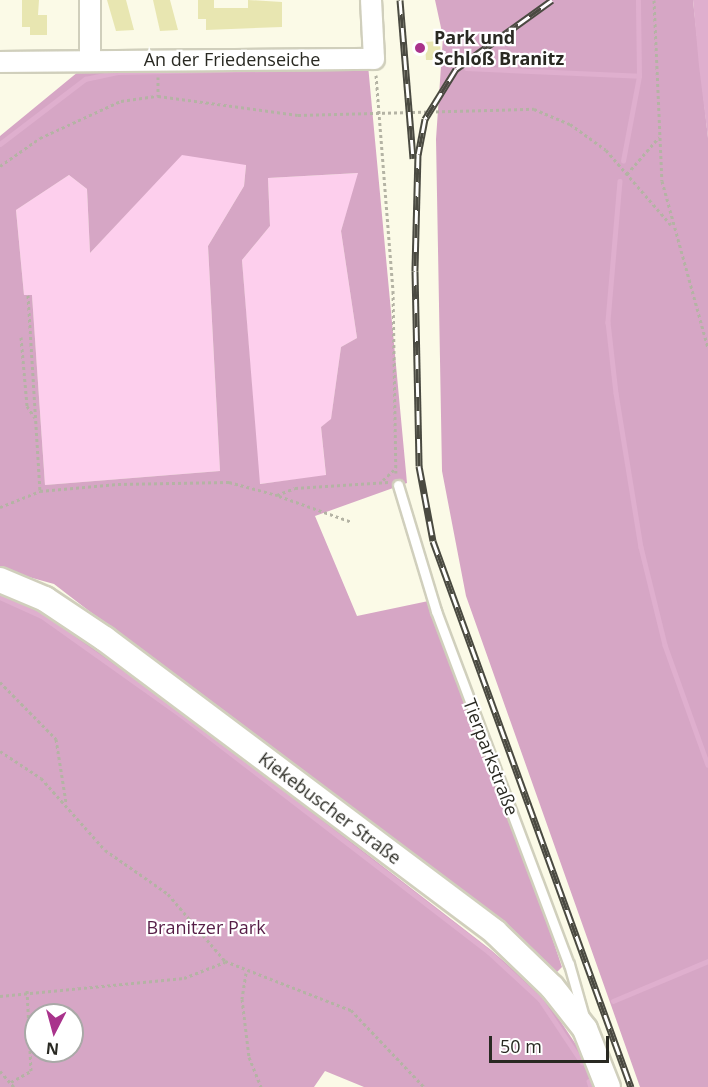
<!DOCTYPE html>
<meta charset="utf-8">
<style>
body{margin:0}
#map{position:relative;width:708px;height:1087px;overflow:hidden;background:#fbfae7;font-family:"Open Sans",sans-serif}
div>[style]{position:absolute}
.green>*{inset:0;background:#fdcfed}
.forest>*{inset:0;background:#d6a6c5}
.water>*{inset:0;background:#dfafce}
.stream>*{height:4.5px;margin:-2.25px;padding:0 2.25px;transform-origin:2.25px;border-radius:2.25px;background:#dfafce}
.building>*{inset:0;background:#e8e6b1}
.path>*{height:3px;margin-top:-1.5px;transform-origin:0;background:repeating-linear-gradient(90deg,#b4b3a4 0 3px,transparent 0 6px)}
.roads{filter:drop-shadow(2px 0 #d0cfbc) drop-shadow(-2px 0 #d0cfbc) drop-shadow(0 2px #d0cfbc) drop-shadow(0 -2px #d0cfbc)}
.service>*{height:9px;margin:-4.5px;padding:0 4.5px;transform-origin:4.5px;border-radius:4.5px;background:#fff}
.minor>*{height:20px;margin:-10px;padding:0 10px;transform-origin:10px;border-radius:10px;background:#fff}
.tertiary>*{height:24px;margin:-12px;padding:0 12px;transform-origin:12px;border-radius:12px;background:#fff}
.rail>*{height:7px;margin-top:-3.5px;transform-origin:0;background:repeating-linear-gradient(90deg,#fff 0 14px,#4a4a41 0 28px);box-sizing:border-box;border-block:2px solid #4a4a41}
.dots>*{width:16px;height:16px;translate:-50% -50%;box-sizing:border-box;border:3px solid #fff;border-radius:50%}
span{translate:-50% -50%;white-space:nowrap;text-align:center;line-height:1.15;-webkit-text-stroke:4.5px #fff;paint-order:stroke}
.poi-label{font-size:18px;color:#292922;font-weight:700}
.left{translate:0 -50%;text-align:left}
.street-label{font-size:18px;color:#292922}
.park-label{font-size:18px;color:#561e47}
.north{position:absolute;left:24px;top:1003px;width:60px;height:60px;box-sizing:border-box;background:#fff;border:2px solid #a9a9a7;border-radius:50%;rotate:186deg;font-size:16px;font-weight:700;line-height:24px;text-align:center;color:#292922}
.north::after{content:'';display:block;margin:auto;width:21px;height:27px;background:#a9338c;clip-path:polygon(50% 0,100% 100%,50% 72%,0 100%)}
.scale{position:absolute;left:489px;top:1036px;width:120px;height:27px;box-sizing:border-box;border:3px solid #292922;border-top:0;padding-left:8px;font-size:18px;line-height:21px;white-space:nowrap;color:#292922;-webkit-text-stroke:4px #fff;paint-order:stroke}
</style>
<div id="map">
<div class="green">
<div style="clip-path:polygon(182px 154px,246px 164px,244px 186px,208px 246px,220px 471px,45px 485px,32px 295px,24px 295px,16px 210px,69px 175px,87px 189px,90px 253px)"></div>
<div style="clip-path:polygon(359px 173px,341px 231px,357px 338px,341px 347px,331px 420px,321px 427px,326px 476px,259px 484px,242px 260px,270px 226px,268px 178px)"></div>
</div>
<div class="forest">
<div style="clip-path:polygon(435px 0,693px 0,708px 138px,708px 1087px,640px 1087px,466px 596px,442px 471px,436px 139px,443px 37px)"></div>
<div style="clip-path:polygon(evenodd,368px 65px,407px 483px,315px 516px,357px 616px,438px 599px,562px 967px,553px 976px,514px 938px,54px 584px,0 569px,0 136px,84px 67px,368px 65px,182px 155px,246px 165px,244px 186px,208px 246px,220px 471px,45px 485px,32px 295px,24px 295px,16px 210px,69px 175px,87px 189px,90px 253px,182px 155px,368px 65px,358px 173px,341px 231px,357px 338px,341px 347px,331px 419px,321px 427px,326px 475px,260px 484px,242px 260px,270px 226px,268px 178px,358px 173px)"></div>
<div style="clip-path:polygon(evenodd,0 593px,42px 609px,114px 658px,491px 950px,543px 995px,587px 1061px,596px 1087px,364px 1087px,325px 1071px,314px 1087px,0 1087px,0 593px,36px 1015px,72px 1015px,72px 1051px,36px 1051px,36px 1015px)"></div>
</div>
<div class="water">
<div style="clip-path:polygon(693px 0,708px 0,708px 138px,699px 66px)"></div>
</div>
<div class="stream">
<div style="left:466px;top:68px;width:173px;rotate:2.6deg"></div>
<div style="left:0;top:144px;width:107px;rotate:-37.4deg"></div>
<div style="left:85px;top:79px;width:34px;rotate:-12deg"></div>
<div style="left:118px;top:72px;width:162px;rotate:-1.1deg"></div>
<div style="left:623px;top:161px;width:86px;rotate:-79.3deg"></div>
<div style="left:639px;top:76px;width:76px;rotate:-90.8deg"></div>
<div style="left:620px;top:181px;width:142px;rotate:94.9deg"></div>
<div style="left:608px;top:322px;width:71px;rotate:83.6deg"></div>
<div style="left:616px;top:393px;width:156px;rotate:80.8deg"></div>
<div style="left:641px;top:547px;width:101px;rotate:76.2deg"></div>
<div style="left:665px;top:645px;width:127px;rotate:70.3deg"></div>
<div style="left:0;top:597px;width:46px;rotate:24.3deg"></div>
<div style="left:42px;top:616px;width:169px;rotate:35.4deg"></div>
<div style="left:180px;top:714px;width:390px;rotate:37.6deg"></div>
<div style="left:489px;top:952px;width:69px;rotate:42.7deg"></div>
<div style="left:540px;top:999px;width:76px;rotate:56.3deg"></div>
<div style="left:613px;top:1001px;width:103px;rotate:-22.8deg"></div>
<div style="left:589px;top:1081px;width:6px;rotate:72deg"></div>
</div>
<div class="building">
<div style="clip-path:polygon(22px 0,39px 0,38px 15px,47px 15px,47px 35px,30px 35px,30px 27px,22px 27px)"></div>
<div style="clip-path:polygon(107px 0,126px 0,134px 30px,116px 31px)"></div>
<div style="clip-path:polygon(153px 0,170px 0,178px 30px,160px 31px)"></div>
<div style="clip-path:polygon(198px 0,214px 0,214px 8px,248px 8px,248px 0,282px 2px,282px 27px,206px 30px,206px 19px,198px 19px)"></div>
<div style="clip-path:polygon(440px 41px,441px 60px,426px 60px,425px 42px)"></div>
</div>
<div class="path">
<div style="left:654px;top:0;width:181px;rotate:87.5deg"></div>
<div style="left:662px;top:181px;width:173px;rotate:74.6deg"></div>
<div style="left:376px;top:75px;width:217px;rotate:85.5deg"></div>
<div style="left:393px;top:291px;width:182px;rotate:89.1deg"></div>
<div style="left:158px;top:77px;width:19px;rotate:90deg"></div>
<div style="left:0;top:166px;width:49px;rotate:-35deg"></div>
<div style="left:40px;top:138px;width:89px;rotate:-24.6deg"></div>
<div style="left:121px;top:101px;width:37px;rotate:-8deg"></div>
<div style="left:158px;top:96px;width:141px;rotate:7.7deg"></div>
<div style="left:298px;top:115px;width:236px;rotate:-1.5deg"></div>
<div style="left:534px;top:109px;width:39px;rotate:23deg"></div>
<div style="left:570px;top:124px;width:44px;rotate:35.8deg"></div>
<div style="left:606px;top:150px;width:99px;rotate:49.1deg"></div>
<div style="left:627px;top:174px;width:49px;rotate:-49.1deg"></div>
<div style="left:28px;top:295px;width:196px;rotate:86.5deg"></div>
<div style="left:21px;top:337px;width:69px;rotate:85deg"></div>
<div style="left:27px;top:406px;width:14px;rotate:56deg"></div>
<div style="left:383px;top:480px;width:18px;rotate:-43deg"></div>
<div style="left:279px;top:496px;width:77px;rotate:19.6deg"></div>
<div style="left:0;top:507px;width:43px;rotate:-21.8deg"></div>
<div style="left:40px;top:491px;width:78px;rotate:-5.1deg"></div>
<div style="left:118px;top:484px;width:111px;rotate:-1deg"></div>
<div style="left:229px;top:482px;width:50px;rotate:15.2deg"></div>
<div style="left:277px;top:495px;width:19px;rotate:-21deg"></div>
<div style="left:295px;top:488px;width:94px;rotate:-3.7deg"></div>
<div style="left:0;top:682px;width:80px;rotate:45.5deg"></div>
<div style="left:56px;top:739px;width:64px;rotate:81deg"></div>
<div style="left:0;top:751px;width:49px;rotate:33.4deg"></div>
<div style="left:41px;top:778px;width:96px;rotate:48.4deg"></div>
<div style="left:105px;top:850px;width:77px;rotate:34.9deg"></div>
<div style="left:168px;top:894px;width:88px;rotate:49.6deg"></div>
<div style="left:225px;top:961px;width:135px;rotate:21.3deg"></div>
<div style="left:351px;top:1010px;width:106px;rotate:46.5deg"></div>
<div style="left:246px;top:973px;width:26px;rotate:99deg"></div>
<div style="left:242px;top:999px;width:58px;rotate:83.1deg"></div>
<div style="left:249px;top:1057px;width:32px;rotate:68deg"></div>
<div style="left:0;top:996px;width:185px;rotate:-5.6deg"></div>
<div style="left:184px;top:978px;width:44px;rotate:-21.3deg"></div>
<div style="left:0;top:1071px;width:21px;rotate:49deg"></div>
<div style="left:11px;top:1082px;width:23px;rotate:-29deg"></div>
<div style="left:31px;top:1071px;width:81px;rotate:-92.8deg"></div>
</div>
<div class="roads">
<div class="service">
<div style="left:398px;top:485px;width:132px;rotate:73.2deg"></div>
<div style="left:436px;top:611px;width:377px;rotate:69.4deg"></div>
<div style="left:569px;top:964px;width:55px;rotate:74.2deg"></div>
</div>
<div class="minor">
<div style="left:90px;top:61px;width:61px;rotate:-90deg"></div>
<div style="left:0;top:62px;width:374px;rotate:-0.5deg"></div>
<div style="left:374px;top:59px;width:59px;rotate:-92.9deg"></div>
</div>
<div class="tertiary">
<div style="left:0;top:580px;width:49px;rotate:22.9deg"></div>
<div style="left:45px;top:599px;width:72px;rotate:33.7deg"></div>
<div style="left:105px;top:639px;width:488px;rotate:36.9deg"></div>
<div style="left:495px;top:932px;width:79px;rotate:44deg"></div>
<div style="left:552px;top:987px;width:53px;rotate:51.8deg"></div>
<div style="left:585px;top:1029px;width:62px;rotate:68.4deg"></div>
</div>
</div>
<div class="rail">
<div style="left:400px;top:0;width:159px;rotate:85.3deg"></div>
<div style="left:552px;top:0;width:118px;rotate:144.3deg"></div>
<div style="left:456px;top:69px;width:59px;rotate:121.8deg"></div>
<div style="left:425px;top:119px;width:36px;rotate:101deg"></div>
<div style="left:418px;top:154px;width:117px;rotate:91.5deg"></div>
<div style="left:415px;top:271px;width:195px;rotate:88.8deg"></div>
<div style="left:419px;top:466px;width:76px;rotate:79.4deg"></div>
<div style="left:433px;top:541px;width:581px;rotate:70.07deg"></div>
</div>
<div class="dots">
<div style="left:420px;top:48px;background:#a9338c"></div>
</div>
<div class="poi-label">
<span class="left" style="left:434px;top:48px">Park und<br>Schloß Branitz</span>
</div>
<div class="street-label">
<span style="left:232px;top:59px">An der Friedenseiche</span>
<span style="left:491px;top:757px;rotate:69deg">Tierparkstraße</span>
<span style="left:330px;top:808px;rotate:37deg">Kiekebuscher Straße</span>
</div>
<div class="park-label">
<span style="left:206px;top:927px">Branitzer Park</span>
</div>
<div class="north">N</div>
<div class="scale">50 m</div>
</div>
